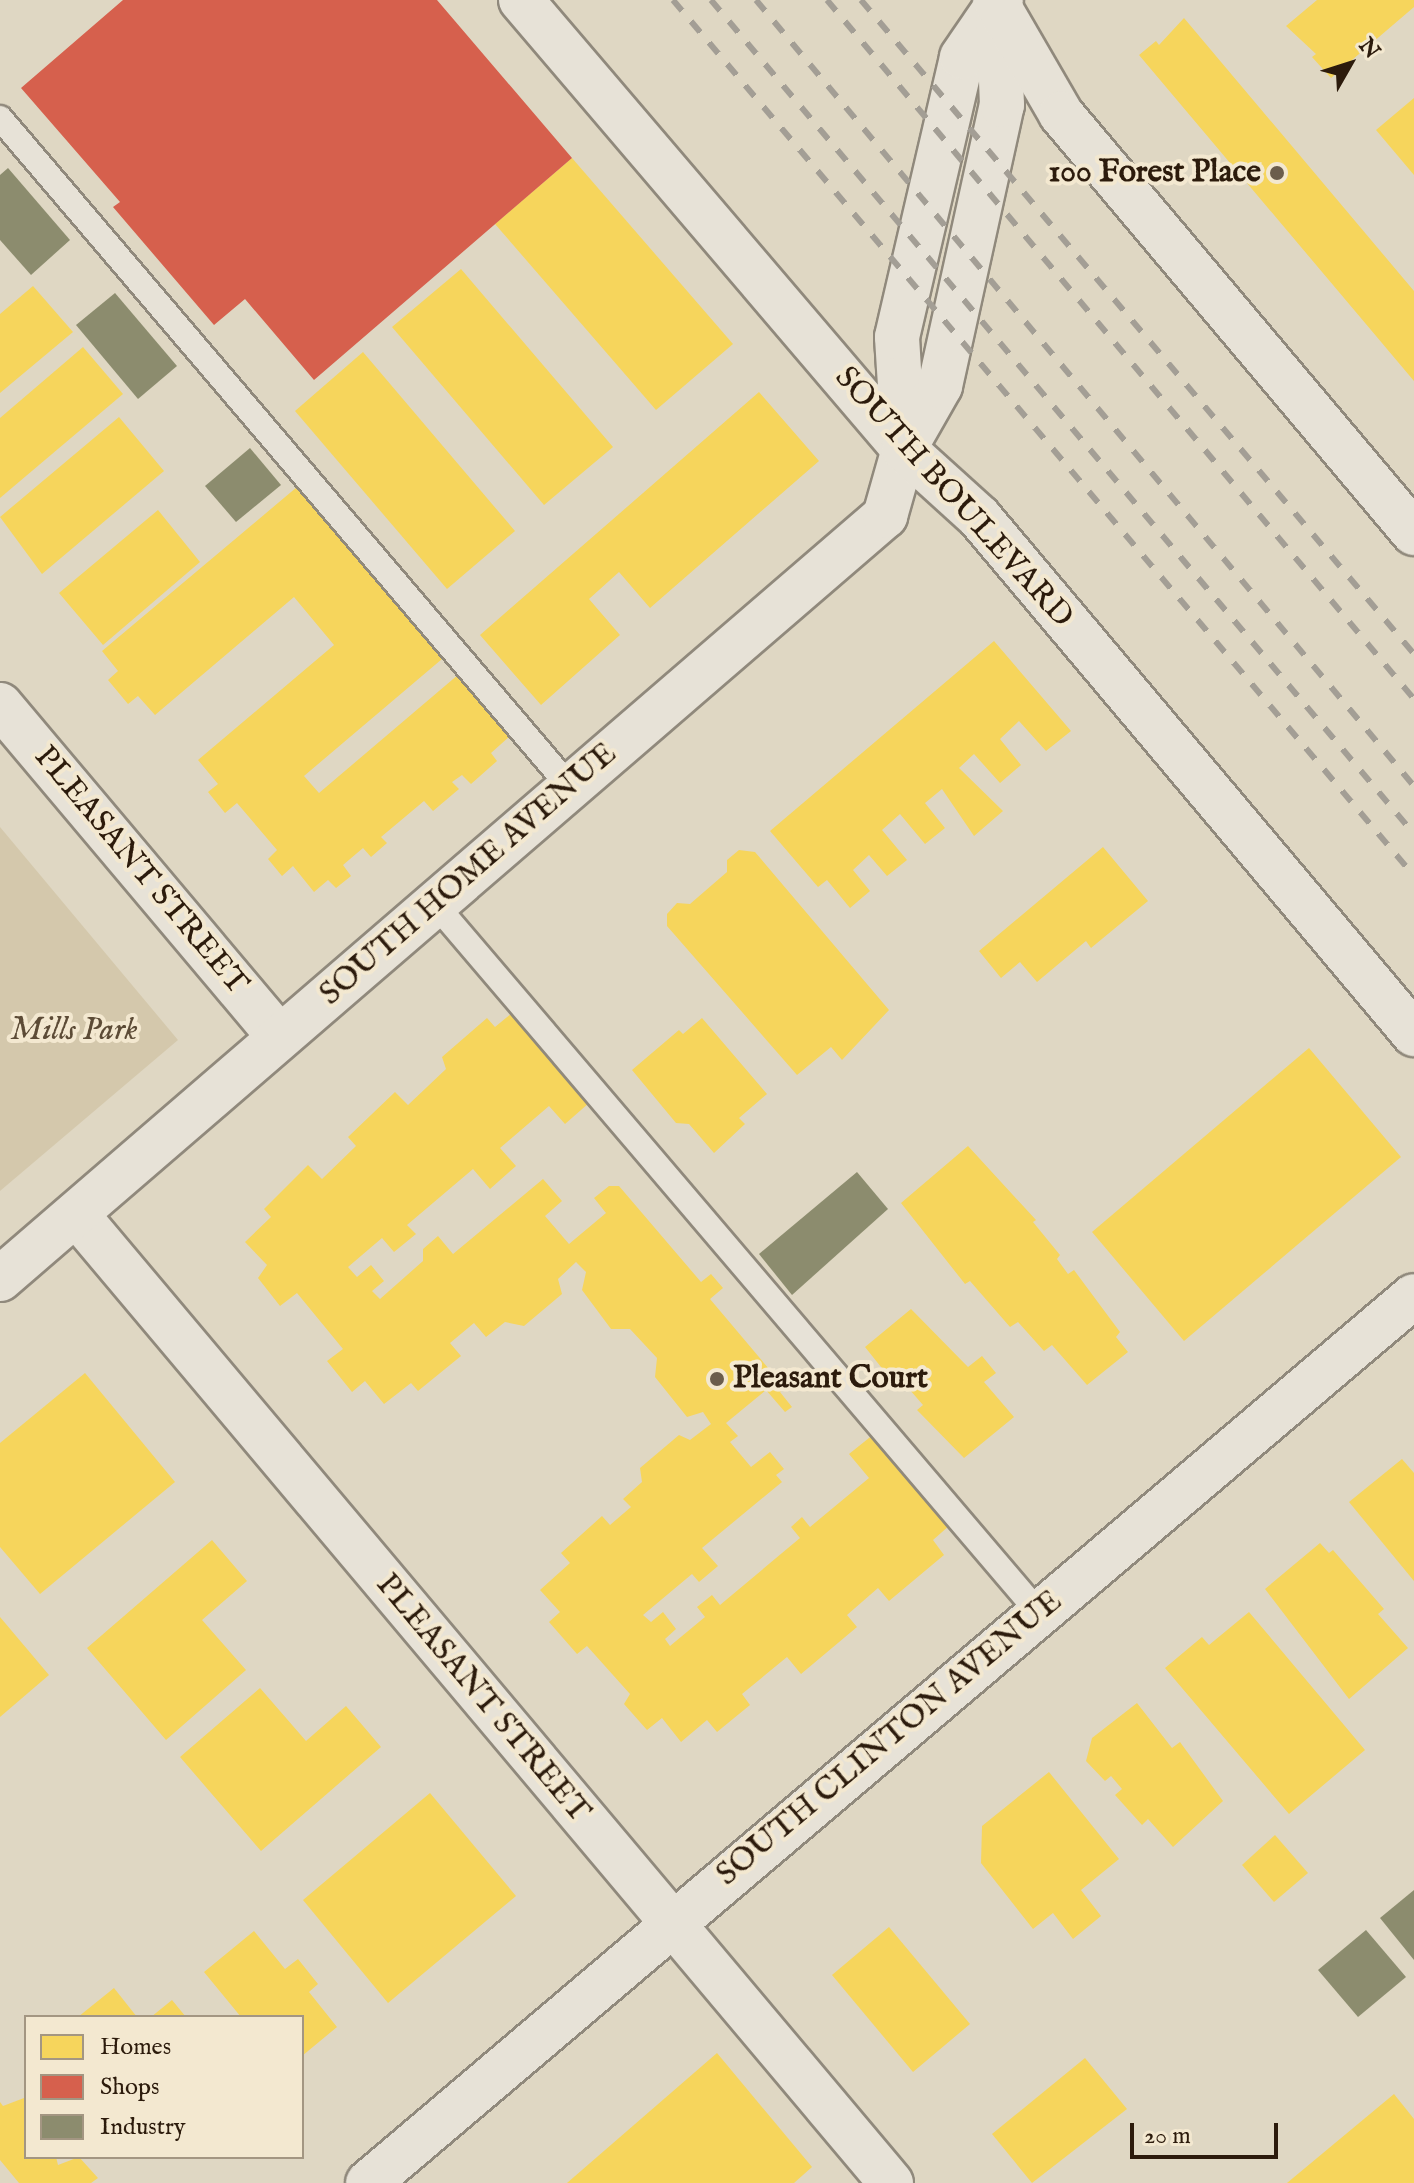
<!DOCTYPE html>
<style>
body{margin:0}
#map{position:relative;width:1414px;height:2183px;overflow:hidden;background:#dfd7c3;font-family:"IM FELL English",serif}
div>[style]{position:absolute}
.green>*{inset:0;background:#d4c8ac}
.homes>*{inset:0;background:#f6d55c}
.shops>*{inset:0;background:#d6604d}
.industry>*{inset:0;background:#8c8c6e}
.roads{filter:drop-shadow(2px 0 #90897c) drop-shadow(-2px 0 #90897c) drop-shadow(0 2px #90897c) drop-shadow(0 -2px #90897c)}
.service>*{height:24px;margin:-12px;padding:0 12px;transform-origin:12px;border-radius:12px;background:#e7e2d7}
.minor>*{height:44px;margin:-22px;padding:0 22px;transform-origin:22px;border-radius:22px;background:#e7e2d7}
.tertiary>*{height:44px;margin:-22px;padding:0 22px;transform-origin:22px;border-radius:22px;background:#e7e2d7}
.rail>*{height:6px;margin-top:-3px;transform-origin:0;background:repeating-linear-gradient(90deg,#a39e95 0 14px,transparent 0 28px)}
.dots>*{width:22px;height:22px;translate:-50% -50%;box-sizing:border-box;border:4px solid #f3e8d0;border-radius:50%}
span{translate:-50% -50%;white-space:nowrap;text-align:center;line-height:1.15;-webkit-text-stroke:8px #f3e8d0;paint-order:stroke}
.poi-label{font-size:32px;color:#2c1b0c;font-weight:700}
.right{translate:-100% -50%;text-align:right}
.left{translate:0 -50%;text-align:left}
.street-label{font-size:32px;color:#2c1b0c}
.park-label{font-size:32px;color:#5c4b36;font-style:italic}
.legend{position:absolute;left:24px;top:2015px;width:280px;height:144px;box-sizing:border-box;background:#f3e8d0;border:2px solid #a39682;margin:0;padding:10px 14px;list-style:none;font-size:24px;color:#2c1b0c}
.legend li{display:flex;align-items:center;gap:16px;height:40px}
.legend b{width:40px;border:2px solid #a39682}
.north{position:absolute;left:1310px;top:24px;width:80px;height:80px;-webkit-text-stroke:6px #f3e8d0;paint-order:stroke;rotate:51deg;font-size:22px;font-weight:700;line-height:32px;text-align:center;color:#2c1b0c}
.north::after{content:'';display:block;margin:auto;width:28px;height:36px;background:#2c1b0c;clip-path:polygon(50% 0,100% 100%,50% 72%,0 100%)}
.scale{position:absolute;left:1130px;top:2123px;width:148px;height:36px;box-sizing:border-box;border:4px solid #2c1b0c;border-top:0;padding-left:10px;font-size:24px;line-height:28px;white-space:nowrap;color:#2c1b0c;-webkit-text-stroke:6px #f3e8d0;paint-order:stroke}
</style>
<div id="map">
<div class="green">
<div style="clip-path:polygon(0 827px,178px 1040px,0 1191px)"></div>
</div>
<div class="homes">
<div style="clip-path:polygon(1317px 0,1414px 0,1414px 7px,1331px 78px,1312px 57px,1316px 54px,1286px 26px)"></div>
<div style="clip-path:polygon(1184px 18px,1414px 291px,1414px 381px,1139px 55px,1156px 41px,1159px 45px)"></div>
<div style="clip-path:polygon(1414px 98px,1414px 175px,1376px 130px)"></div>
<div style="clip-path:polygon(572px 158px,733px 344px,656px 410px,495px 224px)"></div>
<div style="clip-path:polygon(461px 269px,613px 447px,544px 505px,392px 327px)"></div>
<div style="clip-path:polygon(33px 286px,73px 332px,0 393px,0 314px)"></div>
<div style="clip-path:polygon(83px 347px,123px 394px,0 498px,0 418px)"></div>
<div style="clip-path:polygon(363px 352px,515px 531px,447px 589px,295px 411px)"></div>
<div style="clip-path:polygon(759px 392px,819px 461px,650px 608px,619px 572px,589px 599px,620px 635px,541px 705px,480px 635px)"></div>
<div style="clip-path:polygon(119px 417px,164px 471px,42px 574px,0 517px)"></div>
<div style="clip-path:polygon(297px 487px,442px 659px,304px 776px,319px 793px,459px 674px,511px 735px,491px 753px,497px 761px,471px 784px,462px 775px,452px 782px,459px 789px,433px 811px,424px 801px,381px 837px,387px 843px,371px 857px,363px 848px,343px 865px,351px 876px,336px 888px,328px 880px,314px 892px,293px 866px,282px 876px,268px 859px,277px 850px,237px 803px,225px 813px,208px 792px,218px 784px,198px 760px,334px 645px,294px 597px,155px 715px,138px 696px,128px 704px,108px 680px,118px 671px,102px 651px)"></div>
<div style="clip-path:polygon(158px 510px,200px 562px,103px 645px,59px 593px)"></div>
<div style="clip-path:polygon(994px 641px,1071px 731px,1046px 751px,1019px 721px,1000px 739px,1021px 765px,1000px 783px,974px 754px,959px 768px,1003px 811px,974px 836px,942px 789px,925px 803px,945px 828px,925px 844px,900px 814px,882px 830px,907px 860px,887px 876px,869px 855px,853px 870px,870px 891px,850px 908px,827px 880px,818px 887px,770px 831px)"></div>
<div style="clip-path:polygon(1103px 847px,1148px 901px,1091px 948px,1086px 941px,1037px 982px,1020px 962px,1001px 978px,979px 951px)"></div>
<div style="clip-path:polygon(739px 850px,755px 852px,889px 1010px,842px 1060px,831px 1047px,797px 1075px,667px 926px,667px 914px,677px 903px,690px 904px,727px 872px,727px 860px)"></div>
<div style="clip-path:polygon(512px 1013px,589px 1103px,565px 1124px,549px 1106px,500px 1148px,516px 1166px,490px 1189px,473px 1169px,407px 1225px,416px 1234px,394px 1252px,382px 1238px,348px 1267px,357px 1277px,371px 1265px,384px 1281px,372px 1291px,380px 1299px,423px 1261px,423px 1249px,438px 1236px,453px 1254px,543px 1179px,562px 1201px,545px 1216px,569px 1244px,606px 1213px,594px 1198px,609px 1186px,619px 1186px,701px 1282px,711px 1274px,723px 1288px,710px 1299px,785px 1388px,780px 1392px,792px 1407px,785px 1412px,766px 1390px,726px 1423px,738px 1436px,730px 1442px,751px 1467px,770px 1452px,784px 1469px,776px 1475px,782px 1482px,702px 1548px,718px 1566px,699px 1582px,692px 1574px,643px 1615px,651px 1622px,663px 1612px,676px 1629px,665px 1639px,670px 1646px,705px 1617px,697px 1607px,712px 1595px,720px 1605px,800px 1538px,791px 1527px,802px 1517px,810px 1527px,869px 1478px,849px 1454px,874px 1434px,950px 1525px,933px 1540px,944px 1555px,889px 1601px,878px 1588px,847px 1615px,857px 1627px,801px 1674px,787px 1657px,742px 1694px,750px 1705px,717px 1732px,707px 1720px,681px 1742px,662px 1718px,647px 1730px,624px 1704px,630px 1694px,587px 1646px,577px 1654px,549px 1622px,560px 1612px,540px 1590px,570px 1563px,561px 1553px,602px 1516px,610px 1525px,631px 1507px,623px 1499px,642px 1482px,640px 1468px,679px 1435px,690px 1440px,711px 1424px,703px 1412px,687px 1417px,655px 1377px,657px 1358px,630px 1329px,611px 1329px,582px 1290px,586px 1272px,576px 1262px,558px 1279px,562px 1294px,524px 1326px,505px 1322px,486px 1337px,474px 1323px,450px 1343px,461px 1356px,418px 1391px,411px 1383px,384px 1404px,365px 1381px,352px 1392px,327px 1361px,343px 1349px,297px 1293px,280px 1306px,258px 1278px,267px 1265px,245px 1242px,271px 1217px,264px 1209px,308px 1165px,322px 1179px,356px 1146px,348px 1137px,395px 1092px,408px 1105px,446px 1069px,442px 1057px,487px 1018px,495px 1027px)"></div>
<div style="clip-path:polygon(702px 1018px,767px 1094px,739px 1118px,745px 1124px,714px 1153px,689px 1124px,676px 1123px,632px 1070px,679px 1030px,683px 1034px)"></div>
<div style="clip-path:polygon(1309px 1048px,1401px 1157px,1184px 1341px,1092px 1232px)"></div>
<div style="clip-path:polygon(968px 1146px,1036px 1220px,1033px 1222px,1060px 1255px,1057px 1259px,1068px 1274px,1074px 1270px,1120px 1332px,1116px 1337px,1128px 1352px,1087px 1385px,1052px 1345px,1044px 1351px,1018px 1322px,1010px 1327px,970px 1281px,965px 1284px,901px 1203px)"></div>
<div style="clip-path:polygon(911px 1309px,968px 1367px,982px 1356px,996px 1373px,984px 1382px,1014px 1417px,964px 1458px,917px 1410px,923px 1405px,903px 1382px,897px 1387px,865px 1347px)"></div>
<div style="clip-path:polygon(85px 1373px,175px 1482px,40px 1594px,0 1547px,0 1443px)"></div>
<div style="clip-path:polygon(1402px 1459px,1414px 1473px,1414px 1581px,1349px 1502px)"></div>
<div style="clip-path:polygon(212px 1540px,247px 1581px,202px 1620px,246px 1670px,166px 1740px,87px 1648px)"></div>
<div style="clip-path:polygon(1320px 1543px,1329px 1553px,1333px 1550px,1384px 1609px,1378px 1614px,1408px 1648px,1349px 1699px,1265px 1589px)"></div>
<div style="clip-path:polygon(1249px 1612px,1365px 1750px,1289px 1814px,1165px 1668px,1202px 1637px,1209px 1645px)"></div>
<div style="clip-path:polygon(0 1617px,49px 1675px,0 1717px)"></div>
<div style="clip-path:polygon(260px 1688px,306px 1741px,346px 1706px,381px 1747px,261px 1851px,180px 1757px)"></div>
<div style="clip-path:polygon(1137px 1703px,1172px 1748px,1180px 1742px,1223px 1801px,1173px 1847px,1148px 1819px,1142px 1825px,1115px 1795px,1122px 1789px,1111px 1776px,1105px 1781px,1086px 1761px,1092px 1738px)"></div>
<div style="clip-path:polygon(1049px 1772px,1119px 1859px,1081px 1890px,1101px 1916px,1073px 1939px,1053px 1913px,1033px 1929px,981px 1863px,982px 1826px)"></div>
<div style="clip-path:polygon(430px 1793px,516px 1896px,388px 2003px,303px 1900px)"></div>
<div style="clip-path:polygon(1275px 1835px,1308px 1873px,1274px 1902px,1242px 1865px)"></div>
<div style="clip-path:polygon(889px 1927px,970px 2024px,913px 2072px,832px 1975px)"></div>
<div style="clip-path:polygon(254px 1931px,285px 1969px,298px 1959px,318px 1984px,309px 1992px,337px 2027px,302px 2056px,302px 2017px,241px 2017px,204px 1972px)"></div>
<div style="clip-path:polygon(114px 1988px,137px 2017px,78px 2017px)"></div>
<div style="clip-path:polygon(172px 2000px,186px 2017px,151px 2017px)"></div>
<div style="clip-path:polygon(717px 2053px,812px 2167px,794px 2183px,567px 2183px)"></div>
<div style="clip-path:polygon(1085px 2058px,1127px 2109px,1032px 2183px,992px 2134px)"></div>
<div style="clip-path:polygon(1394px 2094px,1414px 2119px,1414px 2183px,1287px 2183px)"></div>
<div style="clip-path:polygon(24px 2098px,26px 2157px,56px 2157px,58px 2165px,79px 2157px,98px 2178px,91px 2183px,19px 2183px,0 2160px,0 2102px,3px 2106px)"></div>
</div>
<div class="shops">
<div style="clip-path:polygon(123px 0,437px 0,572px 158px,314px 380px,245px 299px,214px 325px,113px 207px,120px 202px,21px 88px)"></div>
</div>
<div class="industry">
<div style="clip-path:polygon(8px 168px,70px 240px,31px 275px,0 240px,0 175px)"></div>
<div style="clip-path:polygon(115px 293px,177px 366px,138px 399px,76px 325px)"></div>
<div style="clip-path:polygon(250px 448px,281px 485px,236px 522px,205px 486px)"></div>
<div style="clip-path:polygon(857px 1172px,888px 1209px,792px 1295px,759px 1254px)"></div>
<div style="clip-path:polygon(1414px 1890px,1414px 1960px,1380px 1918px)"></div>
<div style="clip-path:polygon(1366px 1930px,1406px 1977px,1358px 2017px,1318px 1970px)"></div>
</div>
<div class="roads">
<div class="service">
<div style="left:0;top:118px;width:879px;rotate:49.57deg"></div>
<div style="left:435px;top:904px;width:931px;rotate:49.57deg"></div>
</div>
<div class="minor">
<div style="left:904px;top:449px;width:112px;rotate:-93.6deg"></div>
<div style="left:897px;top:337px;width:287px;rotate:-76.9deg"></div>
<div style="left:962px;top:57px;width:69px;rotate:-55.6deg"></div>
<div style="left:0;top:705px;width:434px;rotate:49.9deg"></div>
<div style="left:76px;top:1214px;width:1266px;rotate:49.93deg"></div>
<div style="left:0;top:1279px;width:1169px;rotate:-40.77deg"></div>
<div style="left:885px;top:516px;width:70px;rotate:-74.2deg"></div>
<div style="left:904px;top:449px;width:73px;rotate:-60.3deg"></div>
<div style="left:940px;top:386px;width:288px;rotate:-77.6deg"></div>
<div style="left:1002px;top:105px;width:100px;rotate:-92.3deg"></div>
<div style="left:368px;top:2183px;width:1371px;rotate:-40.3deg"></div>
</div>
<div class="tertiary">
<div style="left:521px;top:0;width:590px;rotate:49.54deg"></div>
<div style="left:904px;top:449px;width:101px;rotate:42.2deg"></div>
<div style="left:979px;top:517px;width:676px;rotate:49.92deg"></div>
<div style="left:995px;top:0;width:132px;rotate:59.9deg"></div>
<div style="left:1061px;top:114px;width:548px;rotate:49.89deg"></div>
</div>
</div>
<div class="rail">
<div style="left:673px;top:0;width:1147px;rotate:49.77deg"></div>
<div style="left:711px;top:0;width:1091px;rotate:49.87deg"></div>
<div style="left:756px;top:0;width:1025px;rotate:50.07deg"></div>
<div style="left:827px;top:0;width:913px;rotate:49.98deg"></div>
<div style="left:861px;top:0;width:856px;rotate:49.78deg"></div>
</div>
<div class="dots">
<div style="left:1277px;top:173px;background:#6b5d4c"></div>
<div style="left:717px;top:1379px;background:#6b5d4c"></div>
</div>
<div class="poi-label">
<span class="right" style="left:1261px;top:173px">100 Forest Place</span>
<span class="left" style="left:733px;top:1379px">Pleasant Court</span>
</div>
<div class="street-label">
<span style="left:953px;top:498px;rotate:48deg">SOUTH BOULEVARD</span>
<span style="left:140px;top:871px;rotate:50deg">PLEASANT STREET</span>
<span style="left:469px;top:875px;rotate:-41deg">SOUTH HOME AVENUE</span>
<span style="left:482px;top:1699px;rotate:50deg">PLEASANT STREET</span>
<span style="left:890px;top:1739px;rotate:-40deg">SOUTH CLINTON AVENUE</span>
</div>
<div class="park-label">
<span style="left:74px;top:1031px">Mills Park</span>
</div>
<ul class="legend">
<li><b style="height:22px;background:#f6d55c"></b>Homes</li>
<li><b style="height:22px;background:#d6604d"></b>Shops</li>
<li><b style="height:22px;background:#8c8c6e"></b>Industry</li>
</ul>
<div class="north">N</div>
<div class="scale">20 m</div>
</div>
